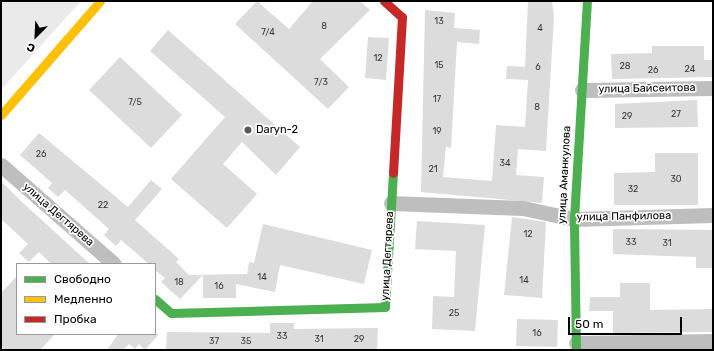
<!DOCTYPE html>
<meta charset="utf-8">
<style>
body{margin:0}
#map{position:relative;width:714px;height:351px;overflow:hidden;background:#fff;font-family:Rubik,sans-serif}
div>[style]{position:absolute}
.green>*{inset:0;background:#eaeaea}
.building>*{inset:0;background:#dcdcdc}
.street>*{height:15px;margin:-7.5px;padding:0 7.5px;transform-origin:7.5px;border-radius:7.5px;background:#bebebe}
.fast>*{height:9px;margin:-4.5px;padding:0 4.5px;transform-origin:4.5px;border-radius:4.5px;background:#4caf50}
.slow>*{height:9px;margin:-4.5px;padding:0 4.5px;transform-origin:4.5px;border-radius:4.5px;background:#ffc107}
.jam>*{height:9px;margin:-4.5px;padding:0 4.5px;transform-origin:4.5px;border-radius:4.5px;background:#c62828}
.dots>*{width:11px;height:11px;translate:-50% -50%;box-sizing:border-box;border:2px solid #fff;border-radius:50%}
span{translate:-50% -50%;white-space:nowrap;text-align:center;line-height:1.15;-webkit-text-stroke:3.5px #fff;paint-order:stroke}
.number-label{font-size:9px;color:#373737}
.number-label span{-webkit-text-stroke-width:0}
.street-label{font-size:11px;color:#000}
.poi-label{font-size:11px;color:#000}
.left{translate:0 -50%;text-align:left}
.frame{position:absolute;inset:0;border:2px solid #000;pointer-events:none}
.legend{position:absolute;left:16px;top:263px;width:140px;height:72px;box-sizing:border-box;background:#fff;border:1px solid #999;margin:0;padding:5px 7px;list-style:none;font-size:12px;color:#000}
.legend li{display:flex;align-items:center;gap:8px;height:20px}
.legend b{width:20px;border:1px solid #999}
.north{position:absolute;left:16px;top:16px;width:40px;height:40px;-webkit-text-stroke:3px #fff;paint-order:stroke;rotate:204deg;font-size:11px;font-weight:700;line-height:16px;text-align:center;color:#000}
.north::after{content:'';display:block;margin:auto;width:14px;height:18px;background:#000;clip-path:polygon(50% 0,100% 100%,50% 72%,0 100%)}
.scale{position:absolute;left:568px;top:317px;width:114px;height:18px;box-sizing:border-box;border:2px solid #000;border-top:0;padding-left:5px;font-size:12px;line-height:14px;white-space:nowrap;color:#000;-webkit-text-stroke:3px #fff;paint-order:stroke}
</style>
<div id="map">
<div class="green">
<div style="clip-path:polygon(1px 1px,81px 1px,1px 90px)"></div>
</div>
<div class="building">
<div style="clip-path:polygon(257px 1px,289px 29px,313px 1px,360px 1px,370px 10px,320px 59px,349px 87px,328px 109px,235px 24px)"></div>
<div style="clip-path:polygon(528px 1px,552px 1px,554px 17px,546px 151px,518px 149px,516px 175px,544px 177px,542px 203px,421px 192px,425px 10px,455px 13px,454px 28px,480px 30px,479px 44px,457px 42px,451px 148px,446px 147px,443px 177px,492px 181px,496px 125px,525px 127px,528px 80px,506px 79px,507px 66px,525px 67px)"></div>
<div style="clip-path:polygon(168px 30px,300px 147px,276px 175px,242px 142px,223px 164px,257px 194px,227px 228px,171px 179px,225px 117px,150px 51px)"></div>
<div style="clip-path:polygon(368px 37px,389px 38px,386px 80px,365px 78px)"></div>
<div style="clip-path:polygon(652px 46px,704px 46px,704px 60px,713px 60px,713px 77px,612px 79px,611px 54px,652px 53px)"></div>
<div style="clip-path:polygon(120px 57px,182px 115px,151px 148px,89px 90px)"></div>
<div style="clip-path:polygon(697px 100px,698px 127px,615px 128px,615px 104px)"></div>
<div style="clip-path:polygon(39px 133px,128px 207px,151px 180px,162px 189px,135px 220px,179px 259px,176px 262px,189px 275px,247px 274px,249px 262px,254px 263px,263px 224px,372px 250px,364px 284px,280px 265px,275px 292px,236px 284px,236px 298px,203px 298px,203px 275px,180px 299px,161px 282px,165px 278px,155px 270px,155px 264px,149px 264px,121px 240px,116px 246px,104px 235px,109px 229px,65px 190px,58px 197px,48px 188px,52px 183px,20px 155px)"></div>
<div style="clip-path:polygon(655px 153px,698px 153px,698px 205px,614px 205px,614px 173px,655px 172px)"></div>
<div style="clip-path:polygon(1px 181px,22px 202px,90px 264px,51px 264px,39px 252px,29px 262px,19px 253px,28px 244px,1px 219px)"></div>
<div style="clip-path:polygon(512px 217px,546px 222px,542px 298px,504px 295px)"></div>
<div style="clip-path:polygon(417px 221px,485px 225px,475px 331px,432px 329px,433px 296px,454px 297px,456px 251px,415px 249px)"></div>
<div style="clip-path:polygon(613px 229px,713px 230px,713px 268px,696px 268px,696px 257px,613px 254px)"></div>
<div style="clip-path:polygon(17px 276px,17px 334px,55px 334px,40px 350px,5px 350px,1px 347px,1px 293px)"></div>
<div style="clip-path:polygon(620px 283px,650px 283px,650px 310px,713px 309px,713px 332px,613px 333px,613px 311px,589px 311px,590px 297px,620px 297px)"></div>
<div style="clip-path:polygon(517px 319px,558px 320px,557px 347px,516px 346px)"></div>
<div style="clip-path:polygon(270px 323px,294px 323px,294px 329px,378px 328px,377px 350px,166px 350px,167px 332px,270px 333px)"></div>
<div style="clip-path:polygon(118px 334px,159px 334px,145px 350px,139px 344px,135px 349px,129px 344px,123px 350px,107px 350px)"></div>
</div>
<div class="street">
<div style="left:582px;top:90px;width:131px;rotate:-0.9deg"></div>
<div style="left:1px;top:165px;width:150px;rotate:41.2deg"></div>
<div style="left:391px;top:203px;width:132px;rotate:2.2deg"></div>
<div style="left:523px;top:208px;width:52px;rotate:12.2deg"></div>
<div style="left:574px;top:219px;width:139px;rotate:-1.6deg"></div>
<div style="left:576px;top:343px;width:137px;rotate:-0.8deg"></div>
</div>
<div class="fast">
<div style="left:155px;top:299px;width:21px;rotate:41deg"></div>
<div style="left:171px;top:313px;width:214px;rotate:-1.6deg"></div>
<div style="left:385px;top:307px;width:134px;rotate:-86.6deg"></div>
<div style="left:576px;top:350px;width:131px;rotate:-90.9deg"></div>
<div style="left:574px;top:219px;width:218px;rotate:-86.6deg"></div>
</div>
<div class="slow">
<div style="left:1px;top:115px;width:151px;rotate:-49deg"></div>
</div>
<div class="jam">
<div style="left:384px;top:1px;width:24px;rotate:42deg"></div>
<div style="left:402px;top:17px;width:156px;rotate:93.3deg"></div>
</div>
<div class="dots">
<div style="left:248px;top:130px;background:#595959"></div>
</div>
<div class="number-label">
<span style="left:439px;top:21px">13</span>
<span style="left:324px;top:26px">8</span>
<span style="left:540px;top:28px">4</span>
<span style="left:268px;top:32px">7/4</span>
<span style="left:378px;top:58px">12</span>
<span style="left:439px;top:65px">15</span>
<span style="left:625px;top:66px">28</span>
<span style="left:538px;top:67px">6</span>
<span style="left:690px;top:69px">24</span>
<span style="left:653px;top:70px">26</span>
<span style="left:321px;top:82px">7/3</span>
<span style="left:437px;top:99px">17</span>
<span style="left:135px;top:102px">7/5</span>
<span style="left:537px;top:107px">8</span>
<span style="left:676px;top:114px">27</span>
<span style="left:627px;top:116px">29</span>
<span style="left:437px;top:131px">19</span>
<span style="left:41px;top:154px">26</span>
<span style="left:505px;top:163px">34</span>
<span style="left:433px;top:169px">21</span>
<span style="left:676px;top:179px">30</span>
<span style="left:633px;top:189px">32</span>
<span style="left:103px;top:205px">22</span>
<span style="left:528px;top:234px">12</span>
<span style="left:631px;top:242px">33</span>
<span style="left:667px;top:243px">31</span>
<span style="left:262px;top:277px">14</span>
<span style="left:524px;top:280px">14</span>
<span style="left:179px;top:282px">18</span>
<span style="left:219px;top:286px">16</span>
<span style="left:454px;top:313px">25</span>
<span style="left:537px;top:333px">16</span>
<span style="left:282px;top:336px">33</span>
<span style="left:319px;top:339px">31</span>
<span style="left:359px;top:339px">29</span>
<span style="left:214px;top:341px">37</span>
<span style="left:246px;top:341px">35</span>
</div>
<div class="street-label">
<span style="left:647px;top:89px;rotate:-1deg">улица Байсеитова</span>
<span style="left:565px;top:175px;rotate:-87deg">улица Аманкулова</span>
<span style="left:58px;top:215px;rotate:41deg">улица Дегтярева</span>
<span style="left:624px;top:217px;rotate:-1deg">улица Панфилова</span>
<span style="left:388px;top:256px;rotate:-87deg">улица Дегтярева</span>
</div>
<div class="poi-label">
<span class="left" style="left:256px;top:130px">Daryn-2</span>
</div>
<div class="frame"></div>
<ul class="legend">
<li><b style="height:5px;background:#4caf50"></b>Свободно</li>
<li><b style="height:5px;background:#ffc107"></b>Медленно</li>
<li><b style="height:5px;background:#c62828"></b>Пробка</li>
</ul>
<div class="north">С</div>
<div class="scale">50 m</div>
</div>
